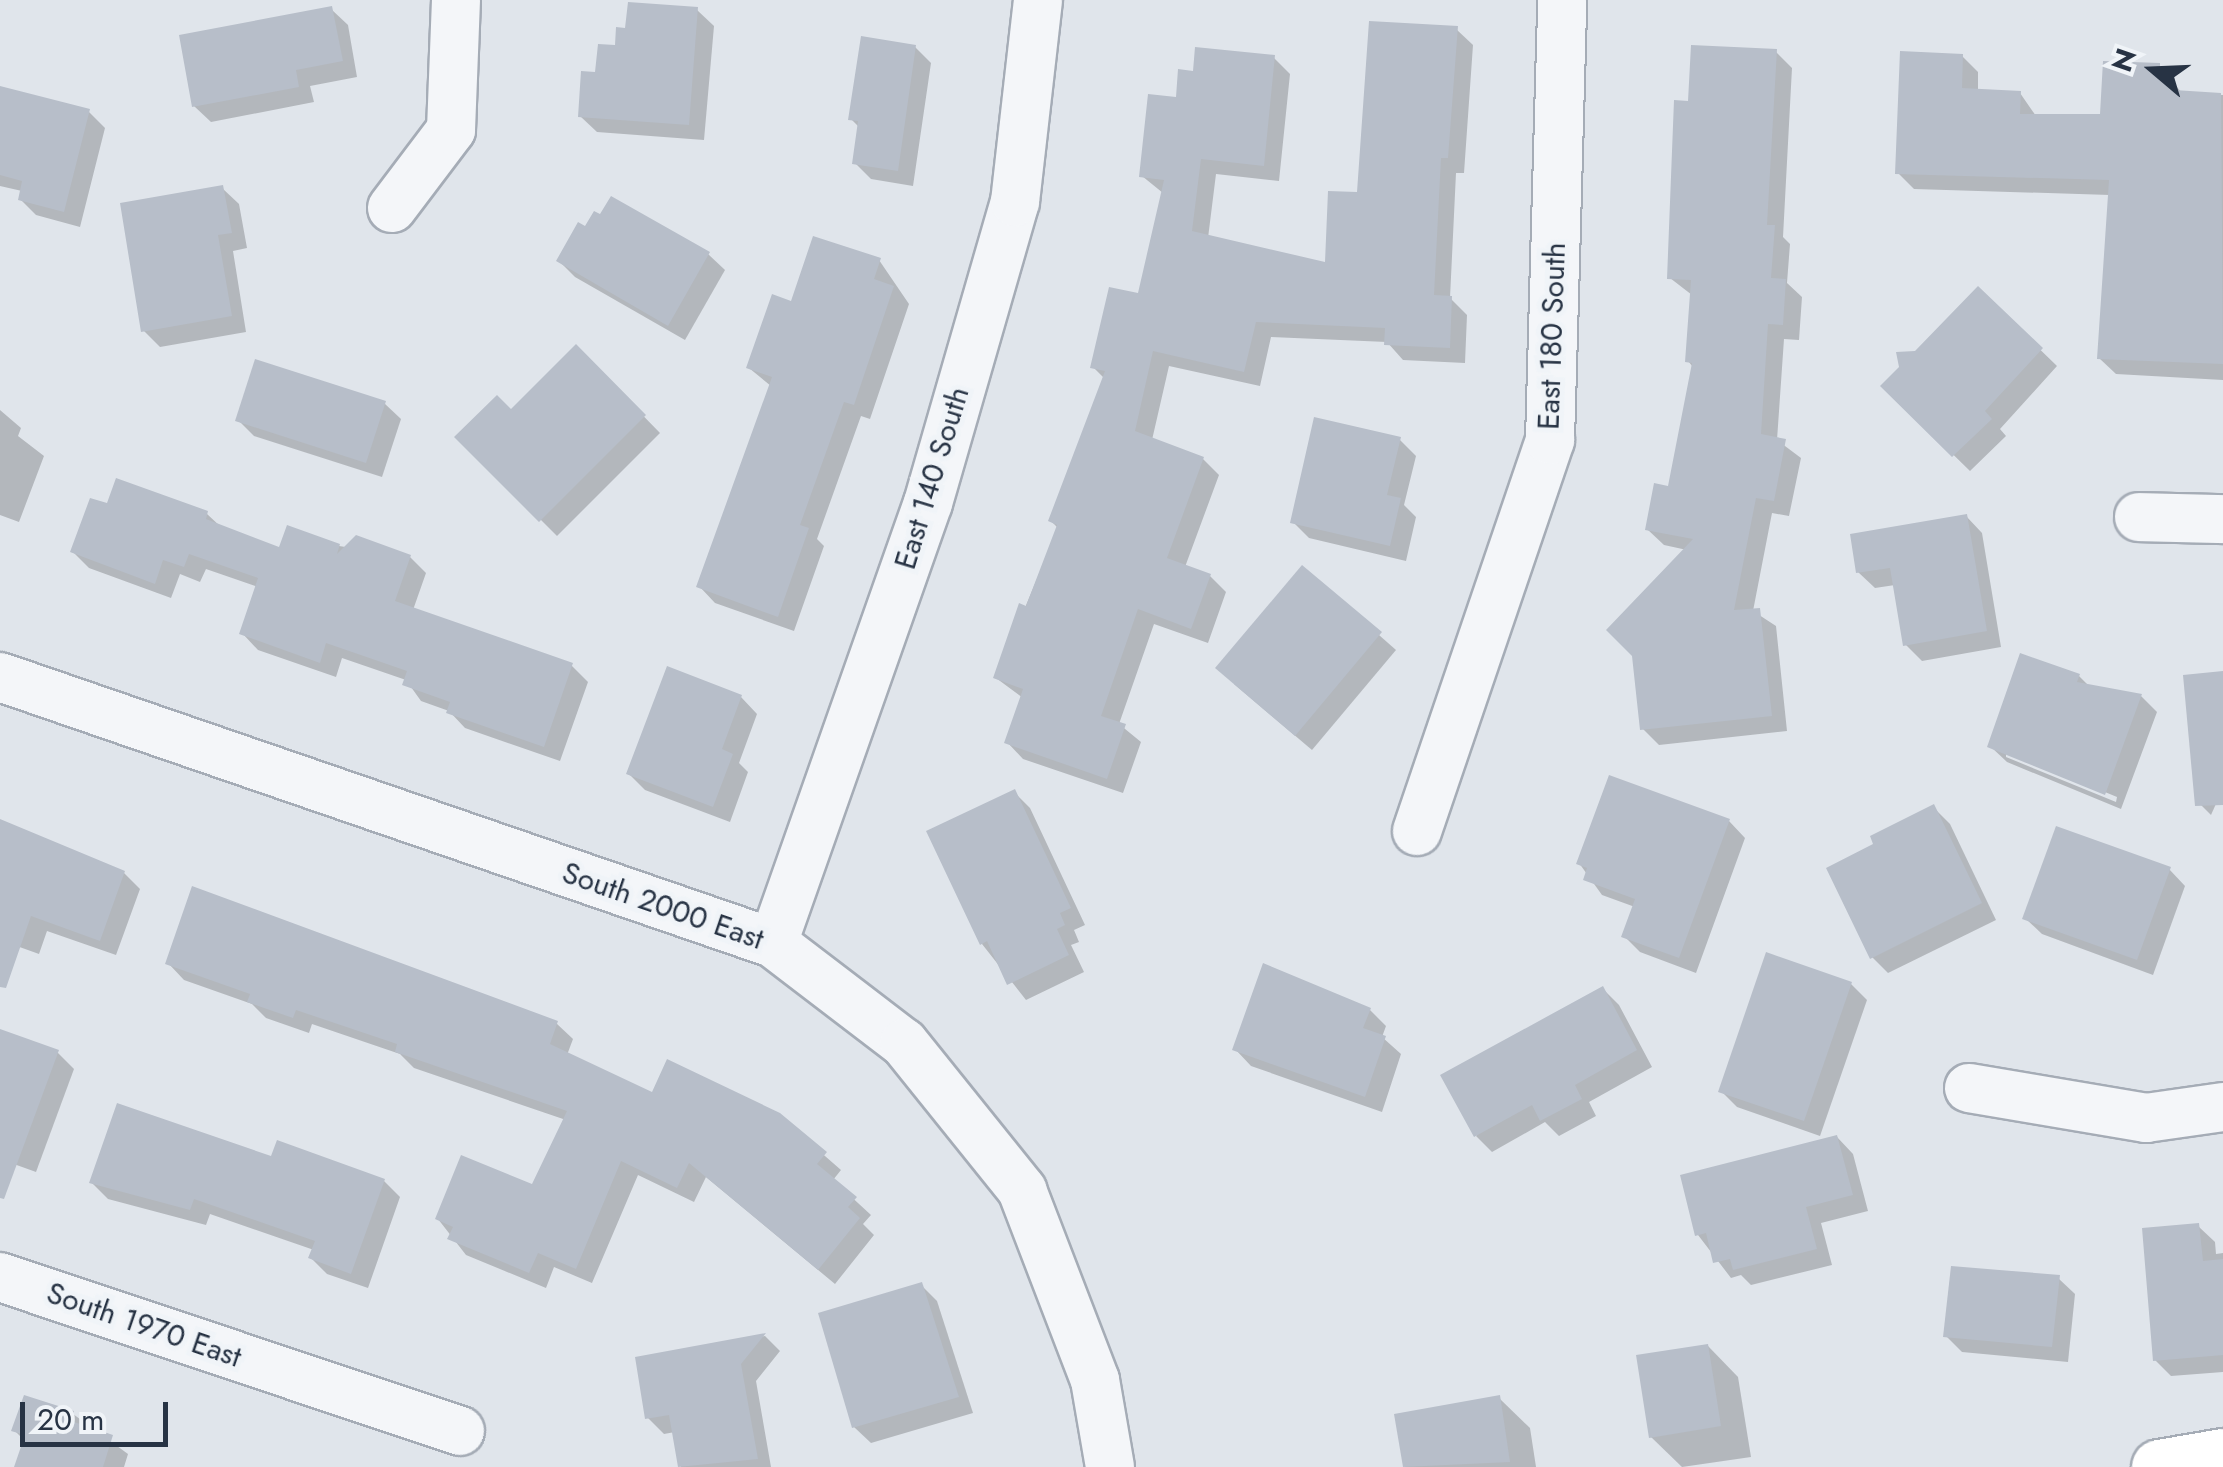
<!DOCTYPE html>
<style>
body{margin:0}
#map{position:relative;width:2223px;height:1467px;overflow:hidden;background:#e0e5eb;font-family:Jost,sans-serif}
div>[style]{position:absolute}
.shadow>*{inset:0;background:#0003}
.building>*{inset:0;background:#b7bec9}
.roads{filter:drop-shadow(2px 0 #a5acb6) drop-shadow(-2px 0 #a5acb6) drop-shadow(0 2px #a5acb6) drop-shadow(0 -2px #a5acb6)}
.minor>*{height:48px;margin:-24px;padding:0 24px;transform-origin:24px;border-radius:24px;background:#f4f6f9}
.secondary>*{height:55px;margin:-27.5px;padding:0 27.5px;transform-origin:27.5px;border-radius:27.5px;background:#fff}
span{translate:-50% -50%;white-space:nowrap;text-align:center;line-height:1.15;-webkit-text-stroke:10px #f0f4f8;paint-order:stroke}
.street-label{font-size:30px;color:#273344}
.north{position:absolute;left:2103px;top:20px;width:100px;height:100px;-webkit-text-stroke:8px #f0f4f8;paint-order:stroke;rotate:289deg;font-size:28px;font-weight:700;line-height:40px;text-align:center;color:#273344}
.north::after{content:'';display:block;margin:auto;width:35px;height:45px;background:#273344;clip-path:polygon(50% 0,100% 100%,50% 72%,0 100%)}
.scale{position:absolute;left:20px;top:1402px;width:148px;height:45px;box-sizing:border-box;border:5px solid #273344;border-top:0;padding-left:12px;font-size:30px;line-height:35px;white-space:nowrap;color:#273344;-webkit-text-stroke:8px #f0f4f8;paint-order:stroke}
</style>
<div id="map">
<div class="shadow">
<div style="clip-path:polygon(331px 9px,348px 25px,357px 77px,310px 86px,314px 102px,211px 122px,194px 106px)"></div>
<div style="clip-path:polygon(697px 10px,714px 26px,704px 140px,597px 132px,580px 116px,617px 47px)"></div>
<div style="clip-path:polygon(1456px 29px,1473px 45px,1464px 173px,1456px 173px,1450px 298px,1467px 315px,1465px 363px,1403px 360px,1387px 342px,1271px 337px,1260px 386px,1169px 366px,1152px 440px,1203px 459px,1219px 475px,1185px 567px,1210px 576px,1226px 592px,1208px 643px,1154px 624px,1119px 724px,1141px 742px,1123px 793px,1023px 759px,1007px 742px,1023px 698px,996px 678px,1058px 528px,1051px 521px,1104px 378px,1093px 367px,1140px 296px,1163px 193px,1142px 176px,1178px 100px,1195px 74px,1274px 58px,1290px 74px,1279px 181px,1216px 174px,1208px 238px,1327px 265px,1360px 195px)"></div>
<div style="clip-path:polygon(915px 47px,931px 63px,913px 186px,871px 179px,855px 163px,860px 128px,851px 119px)"></div>
<div style="clip-path:polygon(1776px 52px,1792px 68px,1783px 237px,1790px 244px,1787px 283px,1802px 297px,1799px 340px,1784px 339px,1777px 440px,1801px 458px,1789px 516px,1772px 513px,1753px 611px,1776px 626px,1787px 731px,1659px 745px,1643px 729px,1687px 550px,1664px 545px,1647px 529px,1670px 489px,1693px 367px,1688px 361px,1692px 295px,1670px 278px,1690px 103px)"></div>
<div style="clip-path:polygon(1962px 56px,1978px 72px,1978px 92px,2020px 93px,2036px 116px,2103px 116px,2159px 66px,2182px 93px,2223px 95px,2223px 380px,2116px 374px,2099px 358px,2110px 195px,1914px 189px,1898px 173px)"></div>
<div style="clip-path:polygon(0 89px,89px 112px,105px 128px,80px 227px,36px 215px,20px 199px,22px 191px,0 186px)"></div>
<div style="clip-path:polygon(222px 188px,239px 204px,247px 248px,233px 251px,246px 332px,160px 347px,144px 331px)"></div>
<div style="clip-path:polygon(708px 254px,725px 270px,685px 340px,575px 277px,559px 261px)"></div>
<div style="clip-path:polygon(879px 260px,909px 304px,870px 419px,861px 416px,817px 539px,824px 546px,794px 631px,715px 603px,699px 586px,771px 386px,749px 368px,792px 304px)"></div>
<div style="clip-path:polygon(1978px 289px,2057px 366px,2000px 429px,2006px 436px,1970px 471px,1883px 386px)"></div>
<div style="clip-path:polygon(576px 347px,660px 433px,557px 536px,458px 437px,511px 412px)"></div>
<div style="clip-path:polygon(384px 403px,401px 419px,382px 477px,254px 436px,238px 420px)"></div>
<div style="clip-path:polygon(0 410px,21px 428px,18px 436px,44px 456px,19px 522px,0 515px)"></div>
<div style="clip-path:polygon(1400px 440px,1416px 456px,1404px 505px,1416px 517px,1406px 561px,1309px 538px,1293px 522px)"></div>
<div style="clip-path:polygon(108px 506px,207px 514px,221px 527px,280px 550px,339px 546px,410px 557px,426px 573px,413px 610px,571px 665px,588px 682px,560px 761px,465px 728px,449px 711px,421px 701px,406px 680px,342px 658px,336px 677px,258px 650px,242px 633px,258px 587px,206px 569px,200px 582px,180px 574px,171px 598px,89px 568px,73px 552px)"></div>
<div style="clip-path:polygon(1966px 516px,1982px 533px,2001px 647px,1922px 661px,1905px 644px,1895px 585px,1875px 588px,1858px 572px)"></div>
<div style="clip-path:polygon(1303px 568px,1396px 650px,1312px 750px,1234px 684px)"></div>
<div style="clip-path:polygon(2223px 673px,2223px 788px,2211px 815px,2197px 801px)"></div>
<div style="clip-path:polygon(evenodd,2079px 676px,2089px 686px,2141px 696px,2157px 712px,2121px 809px,2007px 762px,1990px 746px,2079px 676px,2006px 751px,2117px 797px,2116px 802px,2006px 757px,2006px 751px)"></div>
<div style="clip-path:polygon(741px 697px,757px 714px,739px 763px,748px 772px,730px 822px,645px 790px,629px 774px)"></div>
<div style="clip-path:polygon(1014px 792px,1030px 808px,1085px 925px,1074px 930px,1079px 942px,1071px 945px,1084px 972px,1026px 1000px,982px 944px)"></div>
<div style="clip-path:polygon(1933px 807px,1950px 824px,1996px 920px,1888px 973px,1872px 957px,1877px 846px)"></div>
<div style="clip-path:polygon(1729px 821px,1745px 838px,1696px 973px,1640px 952px,1624px 936px,1635px 907px,1602px 895px,1579px 863px)"></div>
<div style="clip-path:polygon(0 843px,124px 873px,140px 889px,116px 955px,47px 931px,39px 954px,0 940px)"></div>
<div style="clip-path:polygon(2169px 869px,2185px 886px,2153px 975px,2042px 934px,2025px 918px)"></div>
<div style="clip-path:polygon(168px 963px,556px 1023px,573px 1039px,567px 1055px,653px 1095px,778px 1115px,841px 1170px,833px 1180px,871px 1215px,863px 1224px,874px 1235px,835px 1284px,706px 1177px,694px 1202px,638px 1175px,592px 1283px,554px 1267px,546px 1288px,466px 1255px,438px 1219px,533px 1187px,566px 1120px,414px 1068px,400px 1054px,312px 1024px,309px 1033px,266px 1018px,252px 1004px,184px 980px)"></div>
<div style="clip-path:polygon(1851px 984px,1867px 1000px,1820px 1136px,1737px 1107px,1721px 1091px)"></div>
<div style="clip-path:polygon(1603px 989px,1619px 1005px,1652px 1067px,1589px 1102px,1596px 1116px,1559px 1136px,1545px 1122px,1492px 1152px,1476px 1136px)"></div>
<div style="clip-path:polygon(1370px 1010px,1386px 1026px,1382px 1037px,1401px 1054px,1382px 1112px,1251px 1066px,1235px 1049px)"></div>
<div style="clip-path:polygon(0 1032px,58px 1053px,74px 1069px,36px 1172px,0 1159px)"></div>
<div style="clip-path:polygon(1837px 1137px,1853px 1154px,1868px 1211px,1821px 1223px,1832px 1265px,1751px 1285px,1741px 1275px,1731px 1278px,1698px 1235px)"></div>
<div style="clip-path:polygon(273px 1159px,384px 1181px,400px 1197px,368px 1288px,327px 1274px,311px 1258px,314px 1250px,210px 1214px,206px 1225px,108px 1199px,92px 1183px)"></div>
<div style="clip-path:polygon(2198px 1226px,2215px 1242px,2216px 1254px,2223px 1253px,2223px 1372px,2171px 1376px,2155px 1360px)"></div>
<div style="clip-path:polygon(2058px 1278px,2075px 1294px,2068px 1362px,1962px 1352px,1946px 1336px)"></div>
<div style="clip-path:polygon(921px 1285px,937px 1301px,973px 1413px,871px 1443px,854px 1427px)"></div>
<div style="clip-path:polygon(765px 1336px,780px 1351px,756px 1381px,771px 1467px,681px 1467px,675px 1432px,664px 1434px,648px 1418px,638px 1359px)"></div>
<div style="clip-path:polygon(1708px 1346px,1738px 1377px,1751px 1457px,1682px 1467px,1651px 1437px)"></div>
<div style="clip-path:polygon(1499px 1398px,1530px 1428px,1536px 1467px,1405px 1467px,1397px 1416px)"></div>
<div style="clip-path:polygon(73px 1414px,128px 1454px,124px 1467px,16px 1467px,25px 1441px,14px 1430px)"></div>
</div>
<div class="building">
<div style="clip-path:polygon(628px 2px,698px 7px,689px 125px,578px 117px,581px 71px,595px 72px,598px 44px,615px 45px,616px 27px,625px 28px)"></div>
<div style="clip-path:polygon(332px 6px,343px 61px,296px 70px,299px 87px,192px 107px,179px 35px)"></div>
<div style="clip-path:polygon(1369px 21px,1458px 26px,1448px 158px,1441px 158px,1434px 295px,1452px 296px,1450px 348px,1384px 345px,1385px 328px,1256px 322px,1244px 372px,1153px 351px,1135px 431px,1204px 457px,1167px 558px,1211px 574px,1191px 629px,1138px 609px,1101px 716px,1126px 724px,1107px 779px,1004px 743px,1023px 689px,993px 678px,1019px 603px,1026px 606px,1057px 525px,1048px 521px,1105px 371px,1090px 368px,1109px 287px,1138px 293px,1164px 180px,1139px 177px,1148px 94px,1176px 97px,1178px 69px,1193px 71px,1195px 47px,1275px 55px,1264px 166px,1201px 159px,1192px 231px,1325px 262px,1328px 191px,1357px 192px)"></div>
<div style="clip-path:polygon(861px 36px,916px 45px,898px 171px,852px 164px,858px 121px,848px 120px)"></div>
<div style="clip-path:polygon(1691px 45px,1777px 49px,1767px 225px,1775px 225px,1771px 278px,1786px 279px,1783px 325px,1768px 324px,1761px 434px,1786px 439px,1774px 501px,1756px 498px,1734px 610px,1760px 608px,1772px 716px,1640px 730px,1632px 656px,1606px 630px,1693px 539px,1645px 530px,1654px 483px,1668px 486px,1692px 363px,1685px 362px,1691px 280px,1667px 279px,1674px 100px,1688px 101px)"></div>
<div style="clip-path:polygon(1900px 51px,1963px 54px,1962px 88px,2021px 91px,2020px 114px,2100px 114px,2103px 61px,2160px 63px,2160px 81px,2174px 81px,2174px 90px,2221px 93px,2223px 364px,2097px 359px,2109px 180px,1895px 174px)"></div>
<div style="clip-path:polygon(0 86px,90px 109px,64px 212px,18px 200px,22px 181px,0 175px)"></div>
<div style="clip-path:polygon(223px 185px,232px 233px,218px 235px,232px 316px,141px 332px,120px 203px)"></div>
<div style="clip-path:polygon(611px 196px,710px 252px,668px 326px,556px 261px,578px 222px,585px 226px,594px 211px,600px 214px)"></div>
<div style="clip-path:polygon(813px 236px,881px 258px,874px 279px,894px 286px,854px 405px,844px 402px,800px 525px,809px 528px,778px 617px,696px 587px,772px 377px,746px 368px,772px 294px,791px 301px)"></div>
<div style="clip-path:polygon(1978px 286px,2043px 348px,1985px 411px,1992px 419px,1952px 457px,1880px 386px,1899px 367px,1896px 352px,1915px 351px)"></div>
<div style="clip-path:polygon(576px 344px,646px 415px,539px 522px,454px 437px,497px 395px,511px 409px)"></div>
<div style="clip-path:polygon(255px 359px,386px 401px,366px 463px,235px 421px)"></div>
<div style="clip-path:polygon(1314px 417px,1401px 437px,1387px 495px,1401px 498px,1390px 546px,1290px 523px)"></div>
<div style="clip-path:polygon(116px 478px,208px 511px,206px 519px,279px 547px,287px 525px,340px 544px,337px 554px,356px 535px,411px 555px,395px 601px,573px 663px,544px 747px,446px 713px,450px 702px,402px 685px,407px 671px,326px 643px,320px 663px,239px 634px,258px 578px,189px 554px,184px 567px,163px 560px,155px 584px,70px 552px,90px 498px,107px 503px)"></div>
<div style="clip-path:polygon(1967px 514px,1987px 631px,1903px 646px,1890px 568px,1856px 573px,1850px 534px)"></div>
<div style="clip-path:polygon(1302px 565px,1382px 632px,1295px 736px,1215px 668px)"></div>
<div style="clip-path:polygon(2020px 653px,2080px 674px,2077px 682px,2142px 694px,2105px 795px,1987px 747px)"></div>
<div style="clip-path:polygon(667px 666px,742px 695px,722px 749px,733px 754px,713px 807px,626px 774px)"></div>
<div style="clip-path:polygon(2223px 671px,2223px 805px,2195px 806px,2183px 675px)"></div>
<div style="clip-path:polygon(1609px 775px,1730px 819px,1679px 958px,1621px 937px,1635px 899px,1583px 880px,1587px 868px,1576px 864px)"></div>
<div style="clip-path:polygon(1015px 789px,1071px 908px,1060px 913px,1065px 925px,1057px 929px,1069px 955px,1007px 985px,987px 941px,980px 945px,926px 831px)"></div>
<div style="clip-path:polygon(1934px 804px,1982px 903px,1870px 959px,1826px 868px,1873px 844px,1870px 836px)"></div>
<div style="clip-path:polygon(0 819px,125px 871px,100px 941px,31px 916px,6px 988px,0 987px)"></div>
<div style="clip-path:polygon(2056px 826px,2171px 867px,2137px 960px,2022px 919px)"></div>
<div style="clip-path:polygon(192px 886px,558px 1021px,550px 1044px,652px 1092px,667px 1059px,780px 1113px,827px 1152px,817px 1164px,857px 1197px,848px 1207px,860px 1218px,818px 1270px,689px 1163px,677px 1188px,621px 1161px,576px 1269px,538px 1253px,529px 1273px,447px 1239px,453px 1227px,435px 1219px,461px 1155px,532px 1184px,567px 1111px,395px 1052px,397px 1044px,296px 1010px,293px 1018px,247px 1002px,250px 994px,165px 964px)"></div>
<div style="clip-path:polygon(1766px 952px,1852px 982px,1804px 1121px,1718px 1092px)"></div>
<div style="clip-path:polygon(1263px 963px,1371px 1008px,1363px 1028px,1386px 1036px,1365px 1097px,1232px 1050px)"></div>
<div style="clip-path:polygon(1603px 986px,1637px 1050px,1575px 1085px,1582px 1099px,1540px 1121px,1532px 1105px,1474px 1137px,1440px 1075px)"></div>
<div style="clip-path:polygon(0 1029px,59px 1050px,4px 1199px,0 1198px)"></div>
<div style="clip-path:polygon(117px 1103px,271px 1156px,277px 1140px,385px 1179px,351px 1274px,308px 1258px,315px 1241px,194px 1199px,190px 1210px,89px 1183px)"></div>
<div style="clip-path:polygon(1837px 1135px,1853px 1195px,1806px 1207px,1817px 1249px,1733px 1270px,1730px 1259px,1713px 1263px,1706px 1233px,1695px 1236px,1680px 1175px)"></div>
<div style="clip-path:polygon(2199px 1223px,2203px 1261px,2223px 1259px,2223px 1355px,2153px 1361px,2142px 1228px)"></div>
<div style="clip-path:polygon(1951px 1266px,2060px 1275px,2052px 1347px,1943px 1337px)"></div>
<div style="clip-path:polygon(922px 1282px,959px 1397px,852px 1428px,818px 1313px)"></div>
<div style="clip-path:polygon(766px 1333px,741px 1364px,758px 1459px,678px 1467px,669px 1415px,645px 1419px,635px 1357px)"></div>
<div style="clip-path:polygon(1708px 1344px,1721px 1426px,1649px 1438px,1636px 1355px)"></div>
<div style="clip-path:polygon(24px 1395px,74px 1411px,71px 1421px,113px 1435px,103px 1467px,14px 1467px,25px 1435px,11px 1431px)"></div>
<div style="clip-path:polygon(1500px 1395px,1510px 1462px,1403px 1467px,1394px 1414px)"></div>
</div>
<div class="roads">
<div class="minor">
<div style="left:392px;top:208px;width:98px;rotate:-52.9deg"></div>
<div style="left:451px;top:130px;width:130px;rotate:-87.8deg"></div>
<div style="left:2139px;top:517px;width:84px;rotate:1.4deg"></div>
<div style="left:0;top:677px;width:817px;rotate:18.99deg"></div>
<div style="left:773px;top:943px;width:165px;rotate:37.4deg"></div>
<div style="left:904px;top:1043px;width:189px;rotate:51.2deg"></div>
<div style="left:1022px;top:1190px;width:204px;rotate:69deg"></div>
<div style="left:1095px;top:1380px;width:88px;rotate:80.2deg"></div>
<div style="left:1417px;top:831px;width:413px;rotate:-71.2deg"></div>
<div style="left:1550px;top:440px;width:440px;rotate:-88.4deg"></div>
<div style="left:773px;top:943px;width:467px;rotate:-70.6deg"></div>
<div style="left:928px;top:503px;width:313px;rotate:-73.9deg"></div>
<div style="left:1015px;top:202px;width:203px;rotate:-83.5deg"></div>
<div style="left:1969px;top:1088px;width:180px;rotate:9.6deg"></div>
<div style="left:2146px;top:1118px;width:78px;rotate:-8.1deg"></div>
<div style="left:0;top:1277px;width:485px;rotate:18.5deg"></div>
</div>
<div class="secondary">
<div style="left:2159px;top:1467px;width:65px;rotate:-9.8deg"></div>
</div>
</div>
<div class="street-label">
<span style="left:1552px;top:336px;rotate:-88deg">East 180 South</span>
<span style="left:932px;top:478px;rotate:-73deg">East 140 South</span>
<span style="left:663px;top:906px;rotate:19deg">South 2000 East</span>
<span style="left:144px;top:1325px;rotate:19deg">South 1970 East</span>
</div>
<div class="north">N</div>
<div class="scale">20 m</div>
</div>
